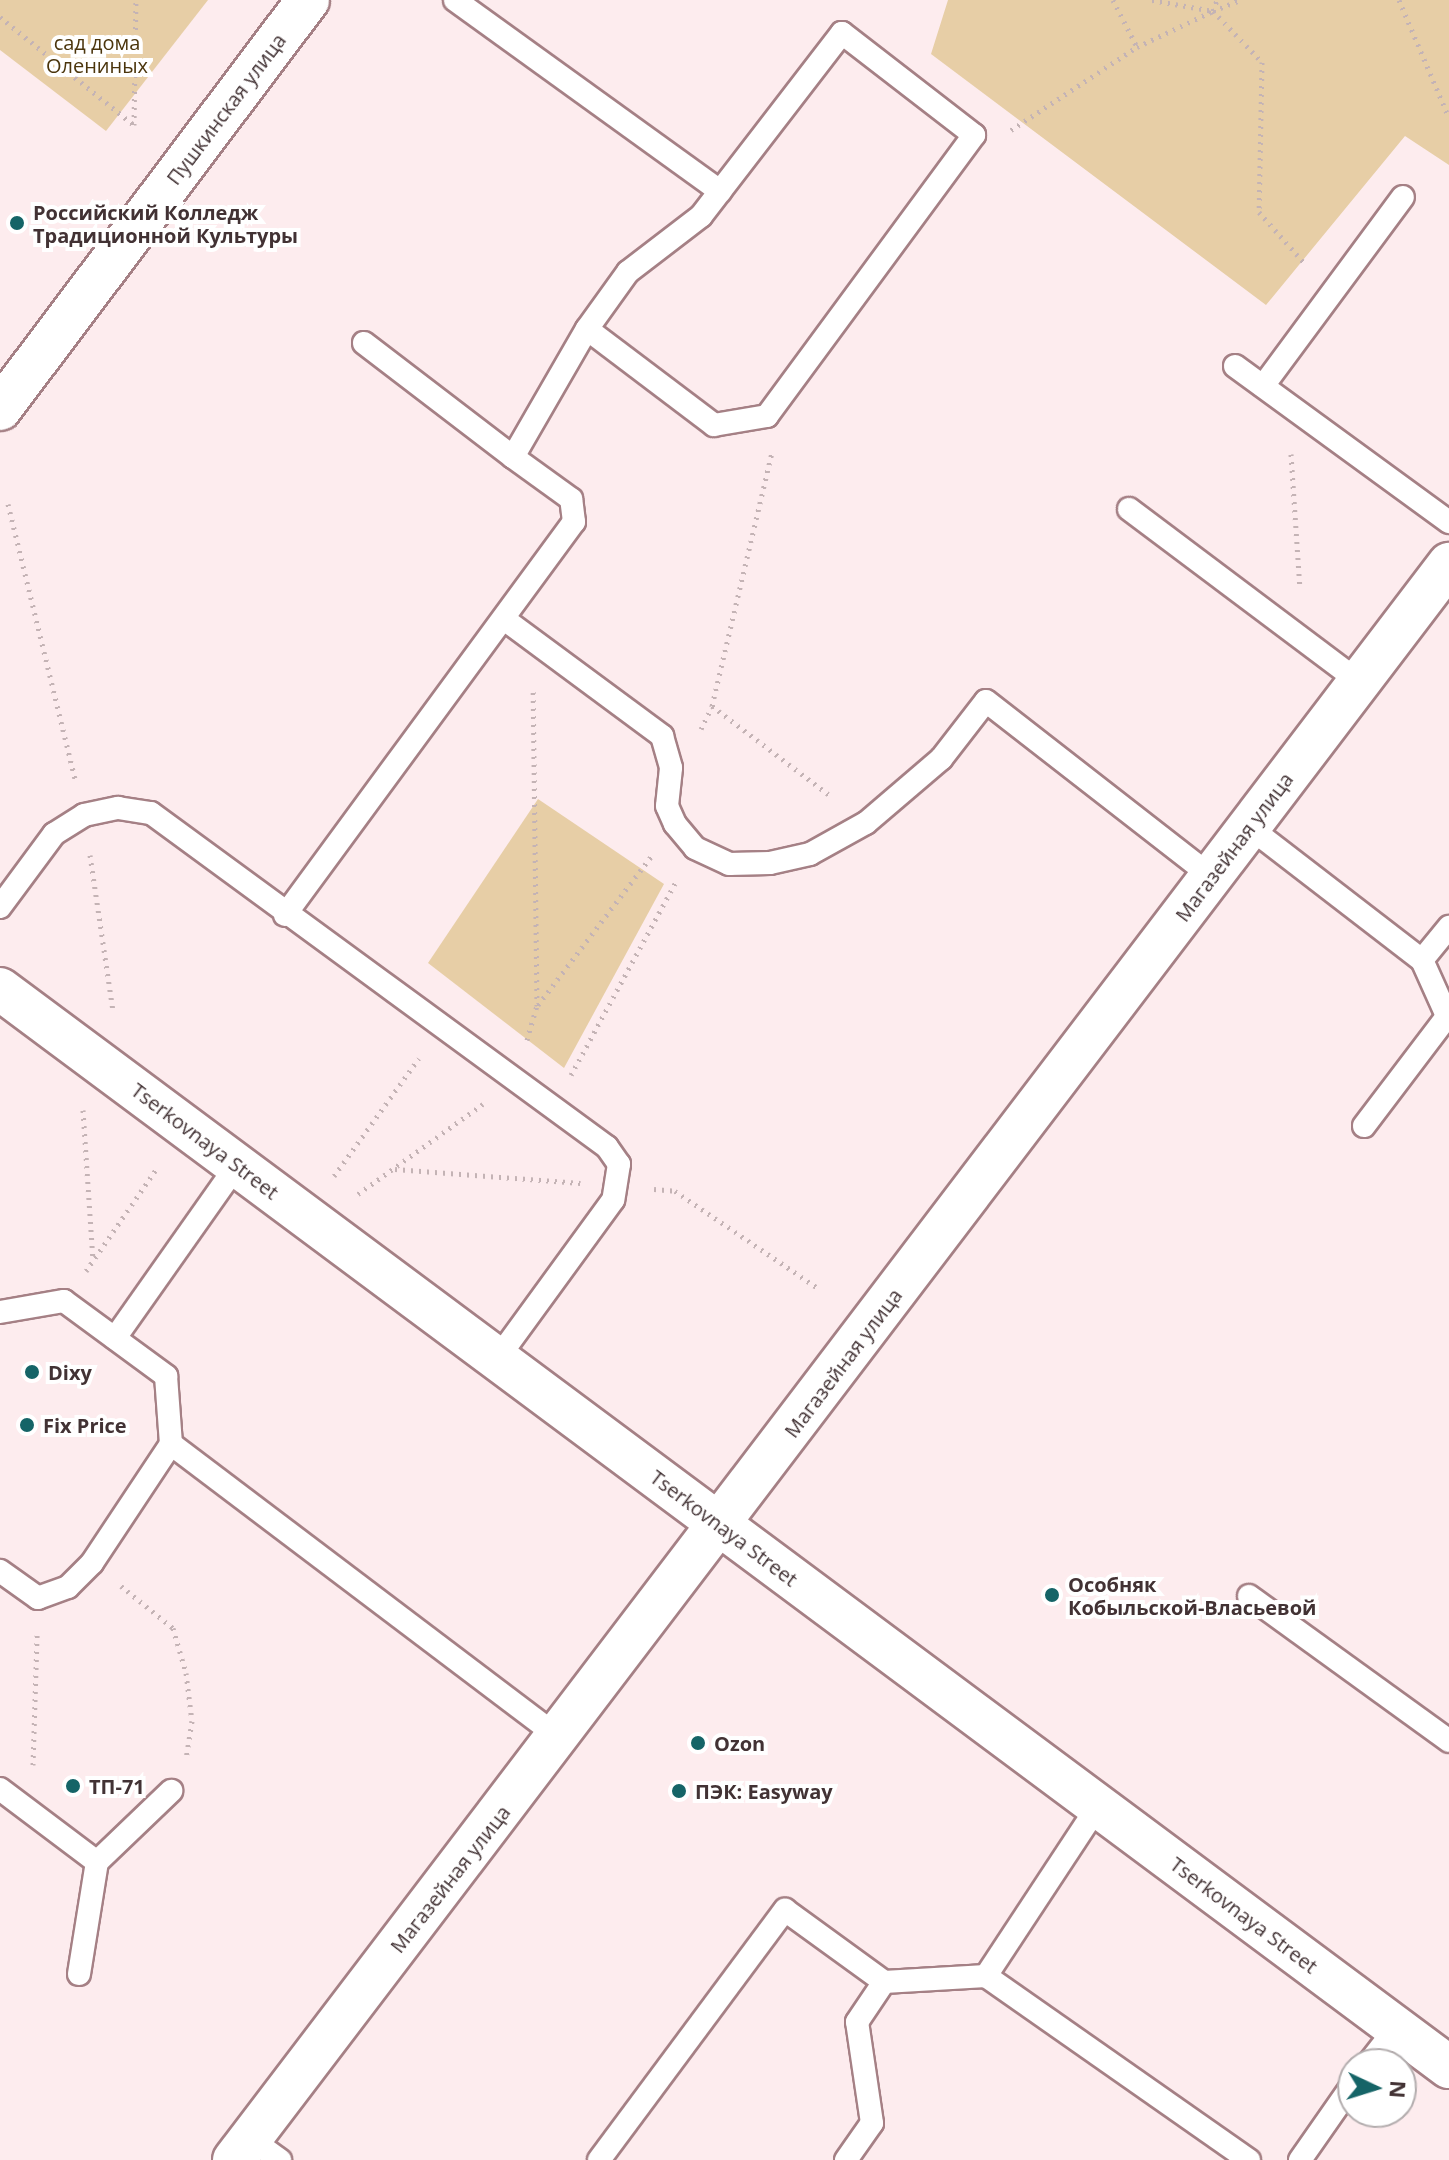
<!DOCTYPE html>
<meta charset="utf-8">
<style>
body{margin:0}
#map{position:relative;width:1449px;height:2160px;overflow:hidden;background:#fdecee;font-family:"Open Sans",sans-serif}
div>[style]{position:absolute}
.green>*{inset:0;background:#e7cea6}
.path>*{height:5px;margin-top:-2.5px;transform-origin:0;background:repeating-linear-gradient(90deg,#c4b3b5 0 2px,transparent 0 8px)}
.roads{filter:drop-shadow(2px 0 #a58085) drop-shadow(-2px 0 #a58085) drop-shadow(0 2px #a58085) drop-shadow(0 -2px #a58085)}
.lane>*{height:22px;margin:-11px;padding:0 11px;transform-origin:11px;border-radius:11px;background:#fff}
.street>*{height:42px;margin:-21px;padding:0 21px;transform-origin:21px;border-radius:21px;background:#fff}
.dots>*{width:22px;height:22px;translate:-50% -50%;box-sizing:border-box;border:4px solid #fff;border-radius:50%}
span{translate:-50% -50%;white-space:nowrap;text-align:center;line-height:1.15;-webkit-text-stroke:8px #fff;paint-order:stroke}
.park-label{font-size:20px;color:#4b350c}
.street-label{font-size:20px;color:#423234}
.poi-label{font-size:20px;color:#423234;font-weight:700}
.left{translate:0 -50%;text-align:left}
.north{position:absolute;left:1337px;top:2048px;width:80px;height:80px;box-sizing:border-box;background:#fff;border:2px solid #b3adae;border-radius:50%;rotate:94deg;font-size:22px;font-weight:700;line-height:32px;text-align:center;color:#423234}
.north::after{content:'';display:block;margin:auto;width:28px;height:36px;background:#156467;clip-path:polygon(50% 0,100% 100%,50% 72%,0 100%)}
</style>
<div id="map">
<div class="green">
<div style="clip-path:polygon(0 0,208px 0,106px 131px,0 50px)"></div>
<div style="clip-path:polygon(948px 0,1449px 0,1449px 165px,1405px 136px,1266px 305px,931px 54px)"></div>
<div style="clip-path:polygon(538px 799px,664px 884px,564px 1068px,428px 963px)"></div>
</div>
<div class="path">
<div style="left:1113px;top:0;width:53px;rotate:62.9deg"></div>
<div style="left:1152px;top:0;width:62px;rotate:10.2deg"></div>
<div style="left:1213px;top:11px;width:29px;rotate:-22deg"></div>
<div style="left:1399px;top:0;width:128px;rotate:67deg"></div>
<div style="left:1213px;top:11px;width:71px;rotate:46.1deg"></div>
<div style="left:1262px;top:62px;width:150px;rotate:91.1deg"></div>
<div style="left:1259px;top:212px;width:71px;rotate:48.4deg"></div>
<div style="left:0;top:17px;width:172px;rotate:38.9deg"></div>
<div style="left:134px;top:125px;width:125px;rotate:-89.1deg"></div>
<div style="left:1011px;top:130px;width:151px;rotate:-33.4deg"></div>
<div style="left:1137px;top:47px;width:84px;rotate:-25.3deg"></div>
<div style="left:1213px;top:11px;width:12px;rotate:-70deg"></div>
<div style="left:1291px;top:454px;width:134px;rotate:86.2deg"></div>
<div style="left:8px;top:504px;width:283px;rotate:76.3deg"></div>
<div style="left:712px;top:706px;width:151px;rotate:37.2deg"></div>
<div style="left:701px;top:729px;width:25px;rotate:-64deg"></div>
<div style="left:712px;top:706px;width:260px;rotate:-76.7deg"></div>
<div style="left:90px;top:855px;width:158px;rotate:81.6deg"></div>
<div style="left:538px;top:1005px;width:190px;rotate:-52.7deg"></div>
<div style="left:527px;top:1040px;width:35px;rotate:-74deg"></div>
<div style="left:537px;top:1006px;width:319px;rotate:-90.7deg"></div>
<div style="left:571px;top:1075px;width:222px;rotate:-61.5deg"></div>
<div style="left:83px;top:1110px;width:150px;rotate:86.2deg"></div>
<div style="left:395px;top:1169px;width:186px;rotate:4.3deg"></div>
<div style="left:334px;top:1176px;width:145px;rotate:-54.2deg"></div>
<div style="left:654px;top:1189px;width:21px;rotate:5deg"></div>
<div style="left:675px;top:1191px;width:171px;rotate:34.2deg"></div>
<div style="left:358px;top:1194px;width:154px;rotate:-35.8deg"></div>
<div style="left:86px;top:1271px;width:125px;rotate:-55.4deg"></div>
<div style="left:121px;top:1586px;width:67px;rotate:38.9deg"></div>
<div style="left:173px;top:1628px;width:47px;rotate:73.9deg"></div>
<div style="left:186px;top:1673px;width:48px;rotate:82.9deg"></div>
<div style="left:192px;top:1721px;width:36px;rotate:99deg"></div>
<div style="left:33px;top:1765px;width:130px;rotate:-88.2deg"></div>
</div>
<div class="roads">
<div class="lane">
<div style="left:455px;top:0;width:327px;rotate:35.8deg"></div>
<div style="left:364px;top:343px;width:188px;rotate:37.4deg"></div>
<div style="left:513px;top:457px;width:148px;rotate:-60deg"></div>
<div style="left:587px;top:329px;width:70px;rotate:-54.3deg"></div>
<div style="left:628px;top:272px;width:92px;rotate:-37.5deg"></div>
<div style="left:701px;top:216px;width:231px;rotate:-52.4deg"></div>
<div style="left:842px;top:33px;width:167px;rotate:37.7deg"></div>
<div style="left:974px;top:135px;width:349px;rotate:126.4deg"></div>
<div style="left:767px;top:416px;width:54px;rotate:170.4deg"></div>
<div style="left:714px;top:425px;width:159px;rotate:-142.9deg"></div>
<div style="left:1235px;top:366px;width:265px;rotate:36.1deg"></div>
<div style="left:1263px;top:386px;width:235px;rotate:-53.5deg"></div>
<div style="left:1129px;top:509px;width:288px;rotate:36.9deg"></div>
<div style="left:504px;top:619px;width:197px;rotate:36.5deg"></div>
<div style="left:662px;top:736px;width:33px;rotate:74deg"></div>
<div style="left:671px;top:768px;width:38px;rotate:96deg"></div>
<div style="left:667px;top:806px;width:20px;rotate:66deg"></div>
<div style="left:675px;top:824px;width:31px;rotate:50deg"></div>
<div style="left:695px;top:848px;width:38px;rotate:25deg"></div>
<div style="left:729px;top:864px;width:41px;rotate:-1.4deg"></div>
<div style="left:770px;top:863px;width:41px;rotate:-12.7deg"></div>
<div style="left:810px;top:854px;width:64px;rotate:-29deg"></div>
<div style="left:866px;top:823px;width:99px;rotate:-40.5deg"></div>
<div style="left:941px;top:759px;width:73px;rotate:-52.2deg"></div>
<div style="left:986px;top:701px;width:286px;rotate:37.9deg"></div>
<div style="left:1249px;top:827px;width:218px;rotate:37.6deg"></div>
<div style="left:1422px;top:960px;width:66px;rotate:65.8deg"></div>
<div style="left:0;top:907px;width:91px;rotate:-53.5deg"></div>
<div style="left:54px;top:834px;width:36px;rotate:-32deg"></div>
<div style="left:84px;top:815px;width:35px;rotate:-12deg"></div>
<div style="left:118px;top:808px;width:33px;rotate:9deg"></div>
<div style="left:151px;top:813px;width:565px;rotate:36.22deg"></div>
<div style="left:607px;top:1147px;width:21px;rotate:55deg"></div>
<div style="left:619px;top:1164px;width:36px;rotate:99deg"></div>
<div style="left:613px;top:1200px;width:197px;rotate:126.1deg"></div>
<div style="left:285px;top:915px;width:488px;rotate:-53.7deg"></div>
<div style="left:574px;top:522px;width:23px;rotate:-97deg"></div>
<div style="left:571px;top:499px;width:72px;rotate:-144.1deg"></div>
<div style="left:1422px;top:960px;width:43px;rotate:-50.7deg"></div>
<div style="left:1364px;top:1126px;width:136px;rotate:-52.8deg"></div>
<div style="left:0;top:1312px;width:65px;rotate:-9.8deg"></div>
<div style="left:64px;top:1301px;width:127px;rotate:36.3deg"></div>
<div style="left:166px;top:1376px;width:68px;rotate:85.8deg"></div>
<div style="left:171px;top:1444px;width:143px;rotate:123.6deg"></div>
<div style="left:92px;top:1563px;width:34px;rotate:135deg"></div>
<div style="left:68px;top:1587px;width:32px;rotate:160deg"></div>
<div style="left:38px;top:1598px;width:47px;rotate:-144.6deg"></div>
<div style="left:115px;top:1338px;width:212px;rotate:-54.8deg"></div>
<div style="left:171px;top:1444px;width:486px;rotate:37.1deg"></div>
<div style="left:1249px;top:1596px;width:247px;rotate:35.9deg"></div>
<div style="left:0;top:1789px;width:121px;rotate:37deg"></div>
<div style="left:1098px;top:1806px;width:204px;rotate:123.4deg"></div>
<div style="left:986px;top:1976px;width:321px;rotate:35deg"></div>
<div style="left:79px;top:1974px;width:113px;rotate:-80.9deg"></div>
<div style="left:97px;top:1862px;width:103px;rotate:-43.8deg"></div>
<div style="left:1368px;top:2064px;width:46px;rotate:-52.1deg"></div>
<div style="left:251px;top:2139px;width:36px;rotate:36deg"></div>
<div style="left:599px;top:2160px;width:312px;rotate:-53.4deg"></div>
<div style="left:785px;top:1910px;width:122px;rotate:36deg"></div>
<div style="left:884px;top:1982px;width:102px;rotate:-3.4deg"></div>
<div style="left:846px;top:2160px;width:45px;rotate:-54.9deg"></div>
<div style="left:872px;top:2123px;width:102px;rotate:-98.4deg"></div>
<div style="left:857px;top:2022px;width:48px;rotate:-56deg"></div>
<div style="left:1300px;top:2160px;width:93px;rotate:-55.1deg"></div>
</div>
<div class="street">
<div style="left:0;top:409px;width:512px;rotate:-53.02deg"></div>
<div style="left:0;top:989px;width:1806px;rotate:36.65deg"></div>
<div style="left:234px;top:2160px;width:2006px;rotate:-52.72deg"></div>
</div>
</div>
<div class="dots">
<div style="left:17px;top:223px;background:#156467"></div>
<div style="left:32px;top:1372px;background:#156467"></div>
<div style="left:27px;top:1425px;background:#156467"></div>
<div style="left:1052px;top:1595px;background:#156467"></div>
<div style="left:698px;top:1743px;background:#156467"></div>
<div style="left:73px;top:1786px;background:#156467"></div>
<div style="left:679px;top:1791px;background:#156467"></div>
</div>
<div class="park-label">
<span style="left:97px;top:54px">сад дома<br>Олениных</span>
</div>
<div class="street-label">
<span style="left:226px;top:109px;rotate:-53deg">Пушкинская улица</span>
<span style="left:1234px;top:847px;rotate:-53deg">Магазейная улица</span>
<span style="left:205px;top:1141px;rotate:37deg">Tserkovnaya Street</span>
<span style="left:843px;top:1363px;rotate:-53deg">Магазейная улица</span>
<span style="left:724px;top:1528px;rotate:37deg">Tserkovnaya Street</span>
<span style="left:450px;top:1879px;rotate:-52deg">Магазейная улица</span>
<span style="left:1244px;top:1915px;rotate:37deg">Tserkovnaya Street</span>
</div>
<div class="poi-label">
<span class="left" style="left:33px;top:224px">Российский Колледж<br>Традиционной Культуры</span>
<span class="left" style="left:48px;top:1372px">Dixy</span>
<span class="left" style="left:43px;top:1425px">Fix Price</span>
<span class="left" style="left:1068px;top:1596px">Особняк<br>Кобыльской-Власьевой</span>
<span class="left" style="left:714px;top:1743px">Ozon</span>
<span class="left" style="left:89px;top:1786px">ТП-71</span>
<span class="left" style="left:695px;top:1791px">ПЭК: Easyway</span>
</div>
<div class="north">N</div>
</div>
